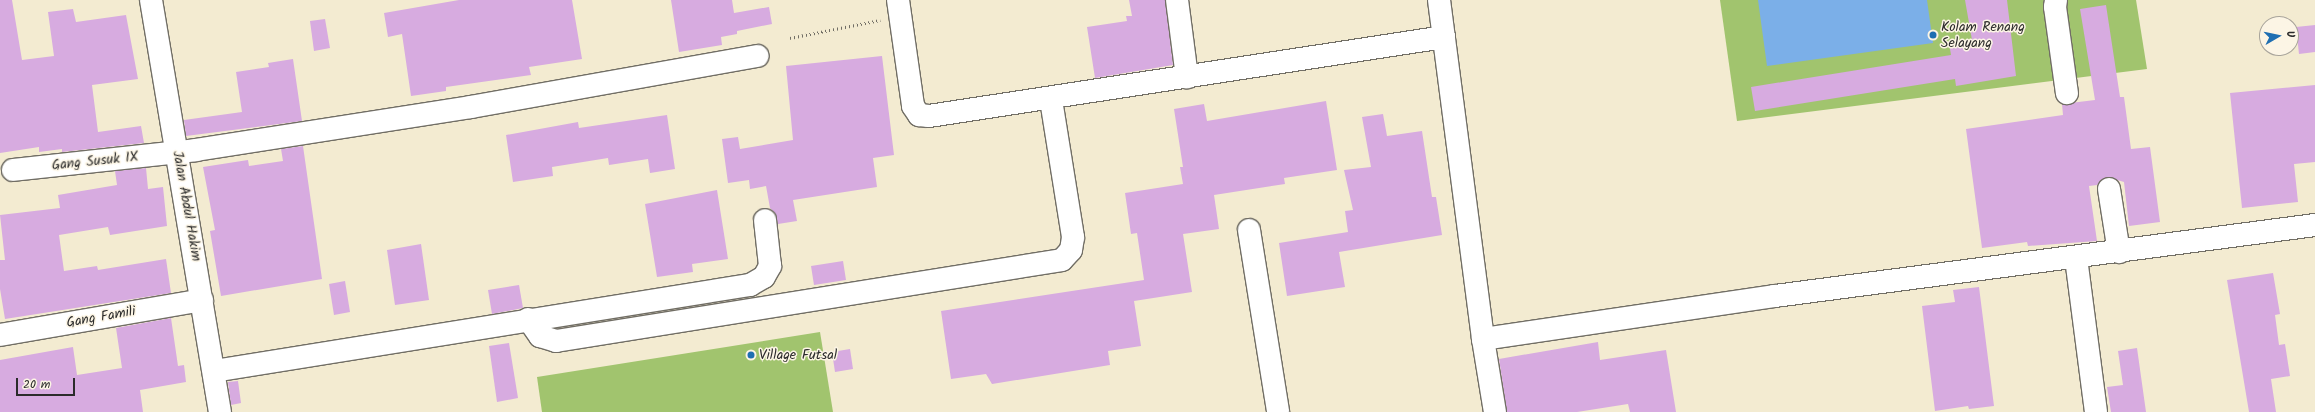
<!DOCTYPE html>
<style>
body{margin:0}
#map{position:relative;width:2315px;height:412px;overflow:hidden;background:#f3ebd1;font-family:Kalam,sans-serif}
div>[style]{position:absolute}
.green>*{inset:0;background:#a1c46e}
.water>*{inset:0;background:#7bafe8}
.building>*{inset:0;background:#d7abe0}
.path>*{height:2.5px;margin-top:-1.25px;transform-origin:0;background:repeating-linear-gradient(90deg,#716e65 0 1px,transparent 0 4px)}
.roads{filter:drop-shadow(1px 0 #716e65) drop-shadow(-1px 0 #716e65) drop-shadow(0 1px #716e65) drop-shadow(0 -1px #716e65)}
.minor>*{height:22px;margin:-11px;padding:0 11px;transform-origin:11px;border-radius:11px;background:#fff}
.dots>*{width:11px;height:11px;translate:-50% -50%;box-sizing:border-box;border:2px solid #fcf5e5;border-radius:50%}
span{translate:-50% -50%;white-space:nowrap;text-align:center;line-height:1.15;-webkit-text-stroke:3px #fcf5e5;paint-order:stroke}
.poi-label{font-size:14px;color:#2b2b2b}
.left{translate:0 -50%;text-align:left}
.street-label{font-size:14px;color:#2b2b2b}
.north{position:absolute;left:2259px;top:16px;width:40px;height:40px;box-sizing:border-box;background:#fcf5e5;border:1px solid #a8a49b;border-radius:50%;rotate:81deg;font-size:11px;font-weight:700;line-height:16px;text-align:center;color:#2b2b2b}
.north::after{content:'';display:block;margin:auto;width:14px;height:18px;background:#1f6fb2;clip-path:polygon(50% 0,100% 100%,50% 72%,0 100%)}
.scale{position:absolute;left:16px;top:378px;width:59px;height:18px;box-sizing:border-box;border:2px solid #2b2b2b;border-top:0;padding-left:5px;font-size:12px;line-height:14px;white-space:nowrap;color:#2b2b2b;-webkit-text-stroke:3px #fcf5e5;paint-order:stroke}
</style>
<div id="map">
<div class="green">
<div style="clip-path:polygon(1720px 0,2136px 0,2147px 69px,1737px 121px)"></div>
<div style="clip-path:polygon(820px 332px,833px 412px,542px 412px,537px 377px)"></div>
</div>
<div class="water">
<div style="clip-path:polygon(1758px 0,1927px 0,1933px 43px,1767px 66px)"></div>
</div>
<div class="building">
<div style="clip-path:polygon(0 0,12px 0,22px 60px,54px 56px,48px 12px,73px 9px,76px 22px,126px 15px,138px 79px,92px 85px,98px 132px,141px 126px,144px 143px,62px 152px,62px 149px,39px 152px,39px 147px,0 153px)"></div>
<div style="clip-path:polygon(459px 0,572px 0,582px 59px,529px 67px,531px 75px,446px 87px,446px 91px,411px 96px,402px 34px,388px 37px,384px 13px)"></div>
<div style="clip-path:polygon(671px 0,732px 0,734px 13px,769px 7px,772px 24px,737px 31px,737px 34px,721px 37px,722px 45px,679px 52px)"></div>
<div style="clip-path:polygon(1129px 0,1165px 0,1173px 65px,1095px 78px,1087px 27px,1127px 21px,1126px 16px,1132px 16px)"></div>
<div style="clip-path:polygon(1965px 0,2007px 0,2016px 76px,1956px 86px,1955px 79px,1755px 111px,1751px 87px,1951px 55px,1949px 43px,1972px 40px)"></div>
<div style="clip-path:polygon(2106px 5px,2120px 97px,2124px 97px,2131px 149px,2150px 147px,2160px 222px,2129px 226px,2124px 182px,2107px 177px,2101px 180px,2097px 185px,2089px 186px,2097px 241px,2028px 246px,2027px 242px,1982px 248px,1966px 129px,2063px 115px,2062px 104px,2095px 100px,2080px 9px)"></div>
<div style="clip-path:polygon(325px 19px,330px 48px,314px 51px,310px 21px)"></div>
<div style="clip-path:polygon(2315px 25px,2315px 52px,2299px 54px,2296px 27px)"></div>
<div style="clip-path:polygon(882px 56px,894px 155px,873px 158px,877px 187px,793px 200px,797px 221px,778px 224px,775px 213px,770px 208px,766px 186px,750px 189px,749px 180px,728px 183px,722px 139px,738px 137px,740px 149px,793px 140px,786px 66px)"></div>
<div style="clip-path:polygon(293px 59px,302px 121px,186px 136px,184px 120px,242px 112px,236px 72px,269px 67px,268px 63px)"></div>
<div style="clip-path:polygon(2315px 85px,2315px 162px,2294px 164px,2298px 202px,2242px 208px,2230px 93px)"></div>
<div style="clip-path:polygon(1326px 101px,1337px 170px,1284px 178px,1285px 184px,1214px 195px,1219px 229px,1183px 234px,1192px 292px,1134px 301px,1141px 346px,1108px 351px,1110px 365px,992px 384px,986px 374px,951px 379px,941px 311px,1144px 280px,1137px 233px,1131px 234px,1125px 193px,1183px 184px,1180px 167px,1183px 167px,1174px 109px,1204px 104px,1207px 121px)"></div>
<div style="clip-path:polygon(1383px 114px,1387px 136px,1422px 131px,1432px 197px,1436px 197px,1442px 235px,1339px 252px,1345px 287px,1287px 296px,1279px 243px,1348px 232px,1345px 211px,1353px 210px,1344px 170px,1371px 167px,1362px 117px)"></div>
<div style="clip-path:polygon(667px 115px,675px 169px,650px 173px,648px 159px,609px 165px,608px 158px,552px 167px,553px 176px,513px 182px,506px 135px,578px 122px,579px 128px)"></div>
<div style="clip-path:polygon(303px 146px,322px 279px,221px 296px,210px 231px,215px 230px,203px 167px,248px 160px,249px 166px,283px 161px,281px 149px)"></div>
<div style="clip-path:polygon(146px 168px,148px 189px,163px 187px,167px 226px,110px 235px,108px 227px,59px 235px,64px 271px,97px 266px,98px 270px,166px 259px,171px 293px,5px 319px,0 289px,0 260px,5px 260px,0 215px,60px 208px,58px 195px,117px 185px,115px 171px)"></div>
<div style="clip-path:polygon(717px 190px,728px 259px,692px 264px,693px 272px,657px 277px,645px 204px)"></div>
<div style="clip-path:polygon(421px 244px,429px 300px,395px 305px,387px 250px)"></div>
<div style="clip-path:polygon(843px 261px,846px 280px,814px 285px,811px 266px)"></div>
<div style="clip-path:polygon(2273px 273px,2280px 314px,2275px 315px,2279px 345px,2285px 344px,2290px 376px,2271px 379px,2276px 412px,2249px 412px,2227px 280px)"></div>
<div style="clip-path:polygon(345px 281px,350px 312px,334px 315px,329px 284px)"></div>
<div style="clip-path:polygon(519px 285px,523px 308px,492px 314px,488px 290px)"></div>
<div style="clip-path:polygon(1979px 287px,1994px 406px,1969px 409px,1968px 406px,1935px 411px,1922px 306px,1955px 302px,1953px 290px)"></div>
<div style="clip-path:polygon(171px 318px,178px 366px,184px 365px,186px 382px,140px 390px,143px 412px,0 412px,0 360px,73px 347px,77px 375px,122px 368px,116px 328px)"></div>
<div style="clip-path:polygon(1598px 342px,1600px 360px,1666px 350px,1676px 412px,1630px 412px,1628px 404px,1577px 412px,1507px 412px,1499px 359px)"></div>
<div style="clip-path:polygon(509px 343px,518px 398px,497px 402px,489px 346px)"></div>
<div style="clip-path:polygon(2137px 348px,2146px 412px,2111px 412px,2107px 387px,2123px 385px,2118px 351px)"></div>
<div style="clip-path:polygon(850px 349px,853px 369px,835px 372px,832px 352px)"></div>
<div style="clip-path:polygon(238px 381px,241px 403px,231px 405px,228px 382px)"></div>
</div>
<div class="path">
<div style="left:790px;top:38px;width:92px;rotate:-11.3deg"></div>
</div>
<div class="roads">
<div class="minor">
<div style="left:151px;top:0;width:418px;rotate:80.5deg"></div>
<div style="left:898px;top:0;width:107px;rotate:81.9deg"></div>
<div style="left:913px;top:106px;width:11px;rotate:56deg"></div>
<div style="left:919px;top:115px;width:10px;rotate:6deg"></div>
<div style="left:929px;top:116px;width:521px;rotate:-8.72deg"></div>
<div style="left:1177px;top:0;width:78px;rotate:82.6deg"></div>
<div style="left:1439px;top:0;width:342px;rotate:82.6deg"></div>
<div style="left:1483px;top:339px;width:74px;rotate:80.7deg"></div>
<div style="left:2056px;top:0;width:7px;rotate:98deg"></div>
<div style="left:2055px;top:7px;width:87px;rotate:82.1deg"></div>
<div style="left:13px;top:170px;width:184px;rotate:-6.2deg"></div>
<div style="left:196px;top:150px;width:278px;rotate:-8.9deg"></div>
<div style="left:471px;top:107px;width:291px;rotate:-10.1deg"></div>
<div style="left:2109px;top:189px;width:64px;rotate:81deg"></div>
<div style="left:1249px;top:230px;width:184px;rotate:80.9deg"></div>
<div style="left:2076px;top:258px;width:155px;rotate:82.6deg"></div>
<div style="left:528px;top:319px;width:21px;rotate:55deg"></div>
<div style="left:540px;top:336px;width:17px;rotate:17deg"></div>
<div style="left:556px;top:341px;width:512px;rotate:-9.09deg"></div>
<div style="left:1062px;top:260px;width:13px;rotate:-48deg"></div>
<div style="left:1071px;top:250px;width:13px;rotate:-81deg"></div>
<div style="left:1073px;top:237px;width:140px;rotate:-99.1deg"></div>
<div style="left:0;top:335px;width:205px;rotate:-9.8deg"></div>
<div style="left:1483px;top:339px;width:295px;rotate:-8.4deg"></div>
<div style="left:1775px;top:296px;width:545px;rotate:-7.49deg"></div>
<div style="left:214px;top:371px;width:543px;rotate:-9.12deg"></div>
<div style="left:750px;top:285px;width:16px;rotate:-30deg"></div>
<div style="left:764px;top:277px;width:13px;rotate:-61deg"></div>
<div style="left:770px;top:266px;width:46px;rotate:-96.2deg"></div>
</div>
</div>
<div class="dots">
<div style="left:1933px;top:35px;background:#1f6fb2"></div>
<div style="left:751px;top:355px;background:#1f6fb2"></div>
</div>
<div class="poi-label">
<span class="left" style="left:1941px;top:35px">Kolam Renang<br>Selayang</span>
<span class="left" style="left:759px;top:355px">Village Futsal</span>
</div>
<div class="street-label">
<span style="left:95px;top:161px;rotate:-6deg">Gang Susuk IX</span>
<span style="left:187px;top:206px;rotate:80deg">Jalan Abdul Hakim</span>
<span style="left:101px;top:317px;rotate:-10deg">Gang Famili</span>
</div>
<div class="north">U</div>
<div class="scale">20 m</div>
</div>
